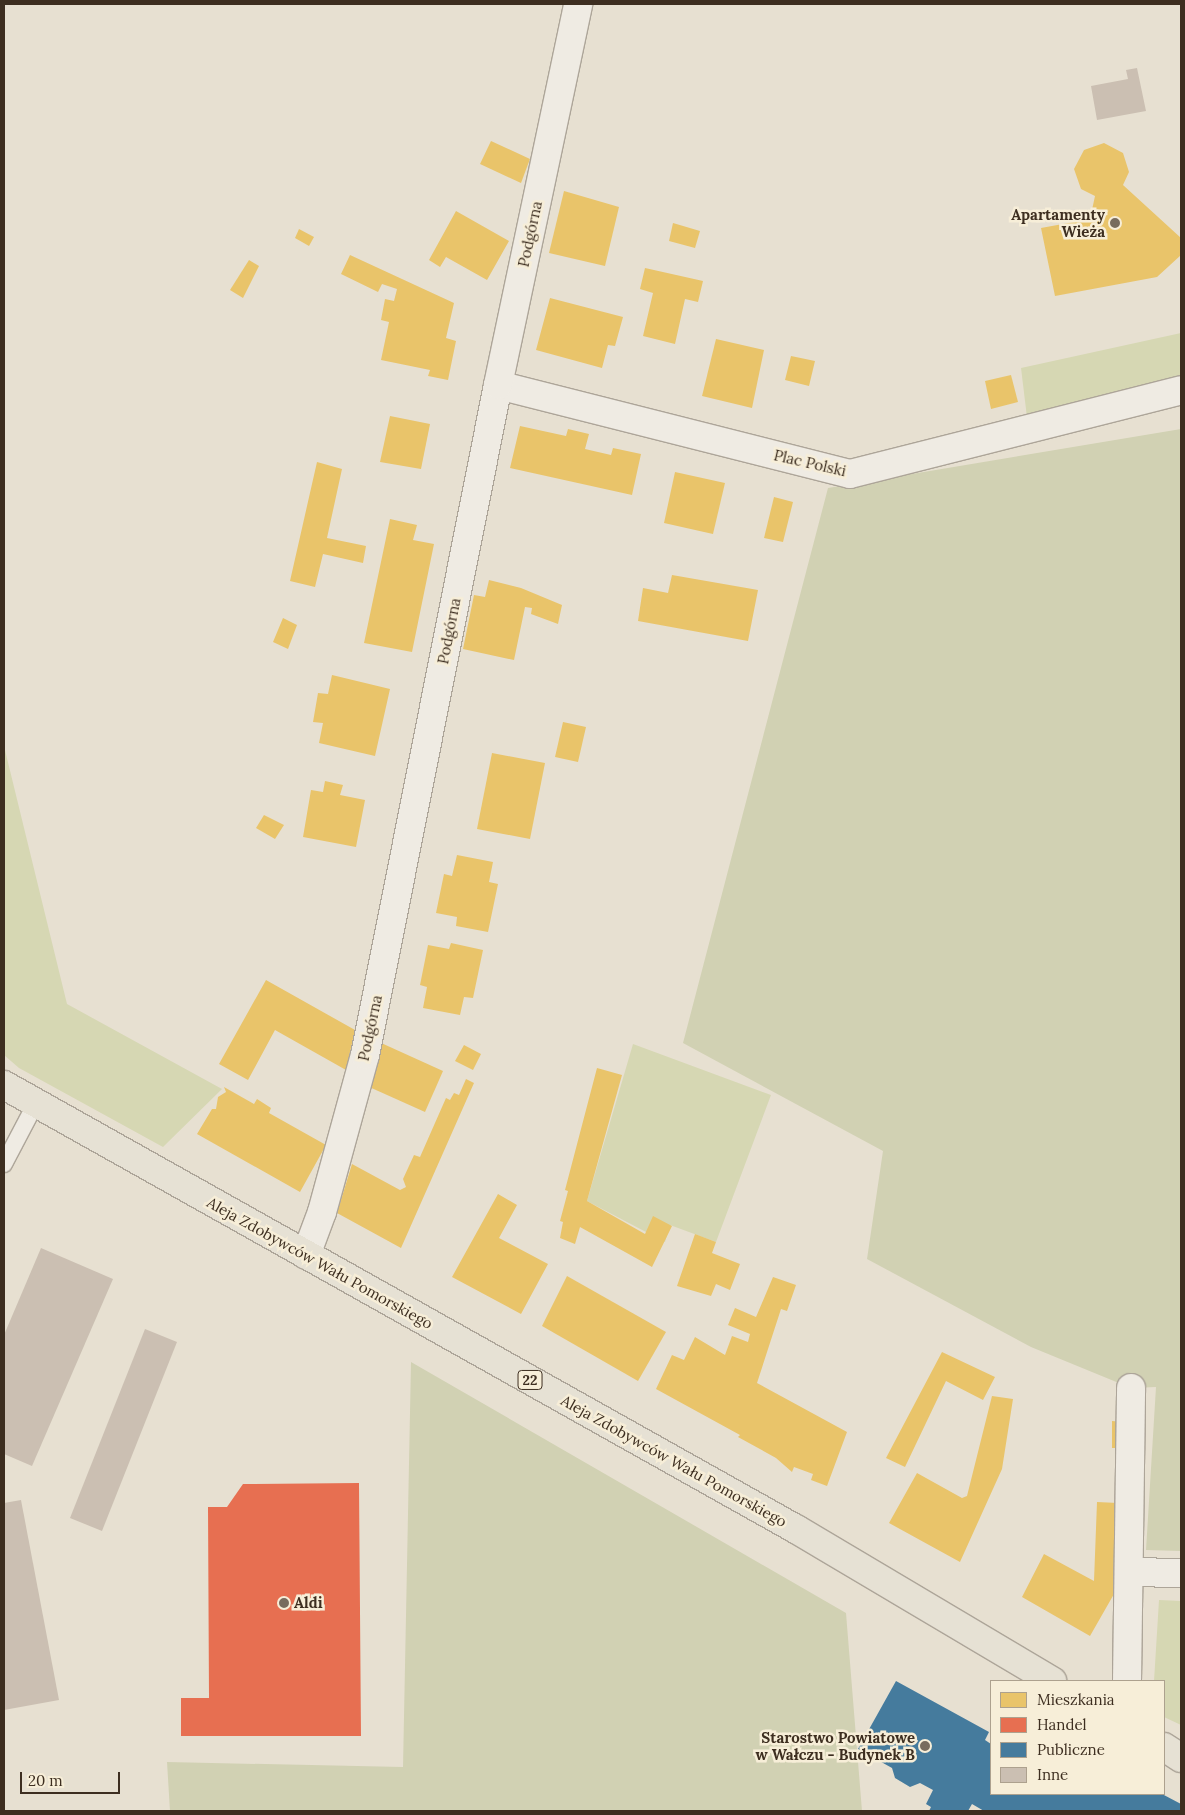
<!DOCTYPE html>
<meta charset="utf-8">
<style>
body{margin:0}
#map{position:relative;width:1185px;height:1815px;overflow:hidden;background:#e7e0d1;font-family:Lora,serif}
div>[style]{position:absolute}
.green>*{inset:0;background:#d6d7b3}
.cemetery>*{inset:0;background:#d1d1b3}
.homes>*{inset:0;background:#e9c46a}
.shops>*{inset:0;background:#e76f51}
.public>*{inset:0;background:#457b9d}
.building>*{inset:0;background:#cbbfb2}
.roads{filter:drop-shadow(1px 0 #ada599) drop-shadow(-1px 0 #ada599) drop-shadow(0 1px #ada599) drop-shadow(0 -1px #ada599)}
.lane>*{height:16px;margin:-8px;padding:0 8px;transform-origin:8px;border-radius:8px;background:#efebe3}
.street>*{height:28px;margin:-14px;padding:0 14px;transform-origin:14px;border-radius:14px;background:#efebe3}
.primary>*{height:28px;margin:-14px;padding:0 14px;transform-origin:14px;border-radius:14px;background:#e6e1d4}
.dots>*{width:14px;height:14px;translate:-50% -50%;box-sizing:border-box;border:2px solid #f7eed8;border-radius:50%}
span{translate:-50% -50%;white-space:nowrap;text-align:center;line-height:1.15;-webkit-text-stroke:5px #f7eed8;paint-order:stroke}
.shield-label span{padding:1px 4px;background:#f7eed8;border:1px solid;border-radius:4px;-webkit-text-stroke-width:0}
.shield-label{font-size:14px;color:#3d2e20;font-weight:700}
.poi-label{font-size:15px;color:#3d2e20;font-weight:700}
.right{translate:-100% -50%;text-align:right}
.left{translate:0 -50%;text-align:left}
.street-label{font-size:15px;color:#3d2e20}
.frame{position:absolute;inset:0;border:5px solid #3d2e20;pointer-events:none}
.legend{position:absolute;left:990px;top:1680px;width:175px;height:115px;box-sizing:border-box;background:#f7eed8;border:1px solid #ada18e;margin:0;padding:6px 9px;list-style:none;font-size:15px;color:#3d2e20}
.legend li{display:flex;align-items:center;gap:10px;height:25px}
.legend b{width:25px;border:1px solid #ada18e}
.scale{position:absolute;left:20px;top:1772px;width:100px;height:22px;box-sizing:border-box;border:2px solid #3d2e20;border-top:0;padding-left:6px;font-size:15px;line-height:18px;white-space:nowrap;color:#3d2e20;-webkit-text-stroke:4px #f7eed8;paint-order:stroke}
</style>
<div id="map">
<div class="green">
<div style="clip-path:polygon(1181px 333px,1181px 403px,1029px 434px,1021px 368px)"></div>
<div style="clip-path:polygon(4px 746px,67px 1004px,222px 1089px,163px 1147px,19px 1068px,4px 1055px)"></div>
<div style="clip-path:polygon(633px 1044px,771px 1095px,716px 1242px,670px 1225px,665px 1242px,587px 1201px)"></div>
<div style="clip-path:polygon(1159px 1600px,1181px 1601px,1181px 1725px,1164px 1717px,1164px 1681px,1154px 1681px)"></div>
</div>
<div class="cemetery">
<div style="clip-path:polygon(1181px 429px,1181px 1551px,1146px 1550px,1156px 1387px,1131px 1388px,1031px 1347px,867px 1259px,883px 1151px,683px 1043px,828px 488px)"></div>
<div style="clip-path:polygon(411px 1362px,846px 1613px,862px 1811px,170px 1811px,167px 1762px,403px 1767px)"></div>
</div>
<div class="homes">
<div style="clip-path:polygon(491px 141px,530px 159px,521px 183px,480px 164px)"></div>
<div style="clip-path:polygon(1104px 143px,1123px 153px,1129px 172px,1123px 185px,1181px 238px,1181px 255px,1157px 277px,1055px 296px,1041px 228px,1090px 219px,1095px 196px,1081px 189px,1074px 169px,1084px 150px)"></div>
<div style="clip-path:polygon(564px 191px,619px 207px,605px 266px,549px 253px)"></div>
<div style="clip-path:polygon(456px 211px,509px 241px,487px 280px,446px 257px,440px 267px,429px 260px)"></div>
<div style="clip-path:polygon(673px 223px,700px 231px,695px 248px,669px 241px)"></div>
<div style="clip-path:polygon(299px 229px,314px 237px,309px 246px,295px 238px)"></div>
<div style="clip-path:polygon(350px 255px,454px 303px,446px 338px,456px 341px,448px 380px,428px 376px,430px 370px,381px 360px,389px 322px,381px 320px,385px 299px,394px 301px,397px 289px,382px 284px,378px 292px,341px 274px)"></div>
<div style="clip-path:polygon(249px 260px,259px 266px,243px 298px,230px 290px)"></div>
<div style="clip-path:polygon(645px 268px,703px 281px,698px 302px,685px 299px,675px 344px,643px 336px,653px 293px,640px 289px)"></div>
<div style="clip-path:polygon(550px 298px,623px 317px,615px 346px,608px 345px,602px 368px,536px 350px)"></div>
<div style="clip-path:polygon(716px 339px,764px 350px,752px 408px,702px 396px)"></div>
<div style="clip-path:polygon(791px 356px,815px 361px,809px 386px,785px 380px)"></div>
<div style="clip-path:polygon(1011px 375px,1018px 402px,991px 409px,985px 381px)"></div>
<div style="clip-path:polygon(390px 416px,430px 424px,421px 469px,380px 462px)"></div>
<div style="clip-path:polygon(520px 426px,566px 436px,568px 429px,589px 434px,585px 449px,611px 455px,613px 448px,641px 454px,632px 495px,510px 468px)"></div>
<div style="clip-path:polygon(317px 462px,342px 469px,327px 538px,366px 546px,363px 563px,323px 554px,315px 587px,290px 581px)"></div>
<div style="clip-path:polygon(675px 472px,725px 483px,713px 534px,664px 523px)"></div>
<div style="clip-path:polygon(774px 497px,793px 502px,783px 542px,764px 538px)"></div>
<div style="clip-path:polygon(390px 519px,417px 525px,413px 540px,434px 544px,412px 652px,364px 643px)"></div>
<div style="clip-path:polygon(672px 575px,758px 590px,748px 641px,638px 621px,643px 588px,668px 593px)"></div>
<div style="clip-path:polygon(489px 580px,521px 588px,562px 605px,558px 624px,531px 614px,532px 608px,525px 607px,514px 660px,463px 649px,474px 595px,485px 597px)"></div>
<div style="clip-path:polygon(283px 618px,297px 625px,288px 649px,273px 642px)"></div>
<div style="clip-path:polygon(332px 675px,390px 689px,375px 756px,319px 743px,323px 723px,313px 722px,318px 693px,328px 694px)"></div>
<div style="clip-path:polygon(563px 722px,586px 727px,578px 762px,555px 757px)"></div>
<div style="clip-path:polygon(492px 753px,545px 763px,530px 839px,477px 829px)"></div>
<div style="clip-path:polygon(325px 781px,343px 785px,340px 795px,365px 800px,356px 847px,303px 837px,311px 790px,323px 792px)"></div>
<div style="clip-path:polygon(264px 815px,284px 825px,275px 839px,256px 828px)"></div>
<div style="clip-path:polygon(457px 855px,493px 862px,489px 882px,498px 884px,488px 932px,456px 926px,457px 917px,436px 913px,444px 874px,452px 876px)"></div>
<div style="clip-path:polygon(451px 943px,483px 950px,473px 998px,464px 997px,460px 1015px,423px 1008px,427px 987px,420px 985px,428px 945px,449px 949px)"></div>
<div style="clip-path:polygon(266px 980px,355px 1030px,346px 1070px,275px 1030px,248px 1080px,219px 1064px)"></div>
<div style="clip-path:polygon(379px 1042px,443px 1071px,425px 1112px,367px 1086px)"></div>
<div style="clip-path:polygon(464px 1045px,481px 1054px,473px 1070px,455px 1061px)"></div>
<div style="clip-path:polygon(597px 1068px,622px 1075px,587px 1201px,645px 1234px,653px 1216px,672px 1226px,652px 1267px,580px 1227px,575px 1244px,560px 1238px,563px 1222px,560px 1221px,568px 1191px,565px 1190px)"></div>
<div style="clip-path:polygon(466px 1079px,474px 1083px,401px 1248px,337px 1213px,352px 1164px,400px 1190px,406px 1187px,403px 1179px,414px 1155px,420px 1157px,446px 1098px,450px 1100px,454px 1093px,459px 1095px)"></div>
<div style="clip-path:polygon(224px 1087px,254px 1104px,257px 1099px,271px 1108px,269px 1113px,326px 1145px,300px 1192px,197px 1134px,212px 1109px,216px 1109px,218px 1097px,226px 1092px)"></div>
<div style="clip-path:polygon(498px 1194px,517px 1205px,499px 1238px,548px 1264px,521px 1314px,452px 1277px)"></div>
<div style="clip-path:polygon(695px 1234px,716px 1242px,712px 1253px,740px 1264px,730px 1290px,716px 1284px,711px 1296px,677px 1286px)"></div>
<div style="clip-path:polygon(567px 1276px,666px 1332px,638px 1381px,542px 1326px)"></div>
<div style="clip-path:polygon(773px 1277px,796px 1285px,787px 1311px,781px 1309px,757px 1383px,847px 1432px,827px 1486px,811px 1480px,813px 1474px,794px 1467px,792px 1472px,776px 1458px,738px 1437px,740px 1435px,656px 1389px,672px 1355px,684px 1360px,695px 1337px,725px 1355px,732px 1336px,748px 1342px,750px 1334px,728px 1325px,735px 1308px,756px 1317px)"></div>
<div style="clip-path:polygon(942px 1352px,995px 1377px,983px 1400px,946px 1381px,905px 1467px,886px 1458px)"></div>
<div style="clip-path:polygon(992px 1396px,1013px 1399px,1002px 1469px,960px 1562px,889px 1523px,917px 1473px,962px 1498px,967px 1496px)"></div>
<div style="clip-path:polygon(1112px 1421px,1124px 1422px,1122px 1448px,1112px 1448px)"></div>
<div style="clip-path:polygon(1097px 1502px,1118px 1503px,1114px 1594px,1090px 1636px,1022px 1597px,1044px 1554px,1094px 1581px)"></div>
</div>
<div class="shops">
<div style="clip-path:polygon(359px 1483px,361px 1736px,181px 1736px,181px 1698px,209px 1698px,208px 1507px,227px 1507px,243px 1484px)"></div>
</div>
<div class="public">
<div style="clip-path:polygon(896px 1681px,989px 1732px,985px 1740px,991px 1744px,991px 1794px,1162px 1794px,1181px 1804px,1181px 1811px,984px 1811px,972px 1804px,968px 1811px,929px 1811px,931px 1807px,926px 1804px,933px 1790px,920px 1783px,910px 1787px,895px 1778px,892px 1768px,858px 1749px)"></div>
</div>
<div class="building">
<div style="clip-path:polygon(1137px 68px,1146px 111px,1097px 120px,1091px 86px,1128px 79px,1126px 70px)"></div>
<div style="clip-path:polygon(41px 1248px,113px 1279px,32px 1466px,4px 1454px,4px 1335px)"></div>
<div style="clip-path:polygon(145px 1329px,177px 1342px,102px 1531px,70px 1518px)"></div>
<div style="clip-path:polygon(21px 1500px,59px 1700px,4px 1710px,4px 1503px)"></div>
</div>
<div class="roads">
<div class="lane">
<div style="left:4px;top:1164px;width:69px;rotate:-62.3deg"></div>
</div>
<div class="street">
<div style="left:498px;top:385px;width:363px;rotate:14.2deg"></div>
<div style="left:850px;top:474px;width:341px;rotate:-14.2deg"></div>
<div style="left:306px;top:1255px;width:46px;rotate:-69.6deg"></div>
<div style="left:322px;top:1212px;width:163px;rotate:-74.7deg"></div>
<div style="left:365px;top:1055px;width:683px;rotate:-78.77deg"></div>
<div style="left:498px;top:385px;width:389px;rotate:-78.1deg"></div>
<div style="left:1129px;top:1572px;width:52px;rotate:1.1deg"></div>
<div style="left:1127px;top:1681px;width:293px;rotate:-89.2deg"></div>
</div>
<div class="primary">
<div style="left:4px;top:1085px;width:908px;rotate:29.28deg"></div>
<div style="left:796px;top:1529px;width:298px;rotate:30.7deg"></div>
<div style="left:1164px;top:1747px;width:20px;rotate:33deg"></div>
</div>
</div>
<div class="dots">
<div style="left:1115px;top:223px;background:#786c5e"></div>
<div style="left:284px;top:1603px;background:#786c5e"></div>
<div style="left:925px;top:1746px;background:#786c5e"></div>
</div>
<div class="shield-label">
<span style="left:530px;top:1380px">22</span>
</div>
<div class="poi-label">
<span class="right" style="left:1105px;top:223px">Apartamenty<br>Wieża</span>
<span class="left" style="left:294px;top:1603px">Aldi</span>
<span class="right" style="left:915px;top:1746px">Starostwo Powiatowe<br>w Wałczu - Budynek B</span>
</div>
<div class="street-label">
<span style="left:530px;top:234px;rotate:-78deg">Podgórna</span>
<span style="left:810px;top:463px;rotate:13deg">Plac Polski</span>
<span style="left:449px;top:631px;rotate:-79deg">Podgórna</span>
<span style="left:370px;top:1028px;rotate:-78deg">Podgórna</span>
<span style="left:320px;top:1263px;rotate:29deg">Aleja Zdobywców Wału Pomorskiego</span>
<span style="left:674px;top:1461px;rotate:29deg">Aleja Zdobywców Wału Pomorskiego</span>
</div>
<div class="frame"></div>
<ul class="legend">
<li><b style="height:14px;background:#e9c46a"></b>Mieszkania</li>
<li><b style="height:14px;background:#e76f51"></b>Handel</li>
<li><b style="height:14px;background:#457b9d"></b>Publiczne</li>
<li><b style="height:14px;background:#cbbfb2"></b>Inne</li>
</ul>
<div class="scale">20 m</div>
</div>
